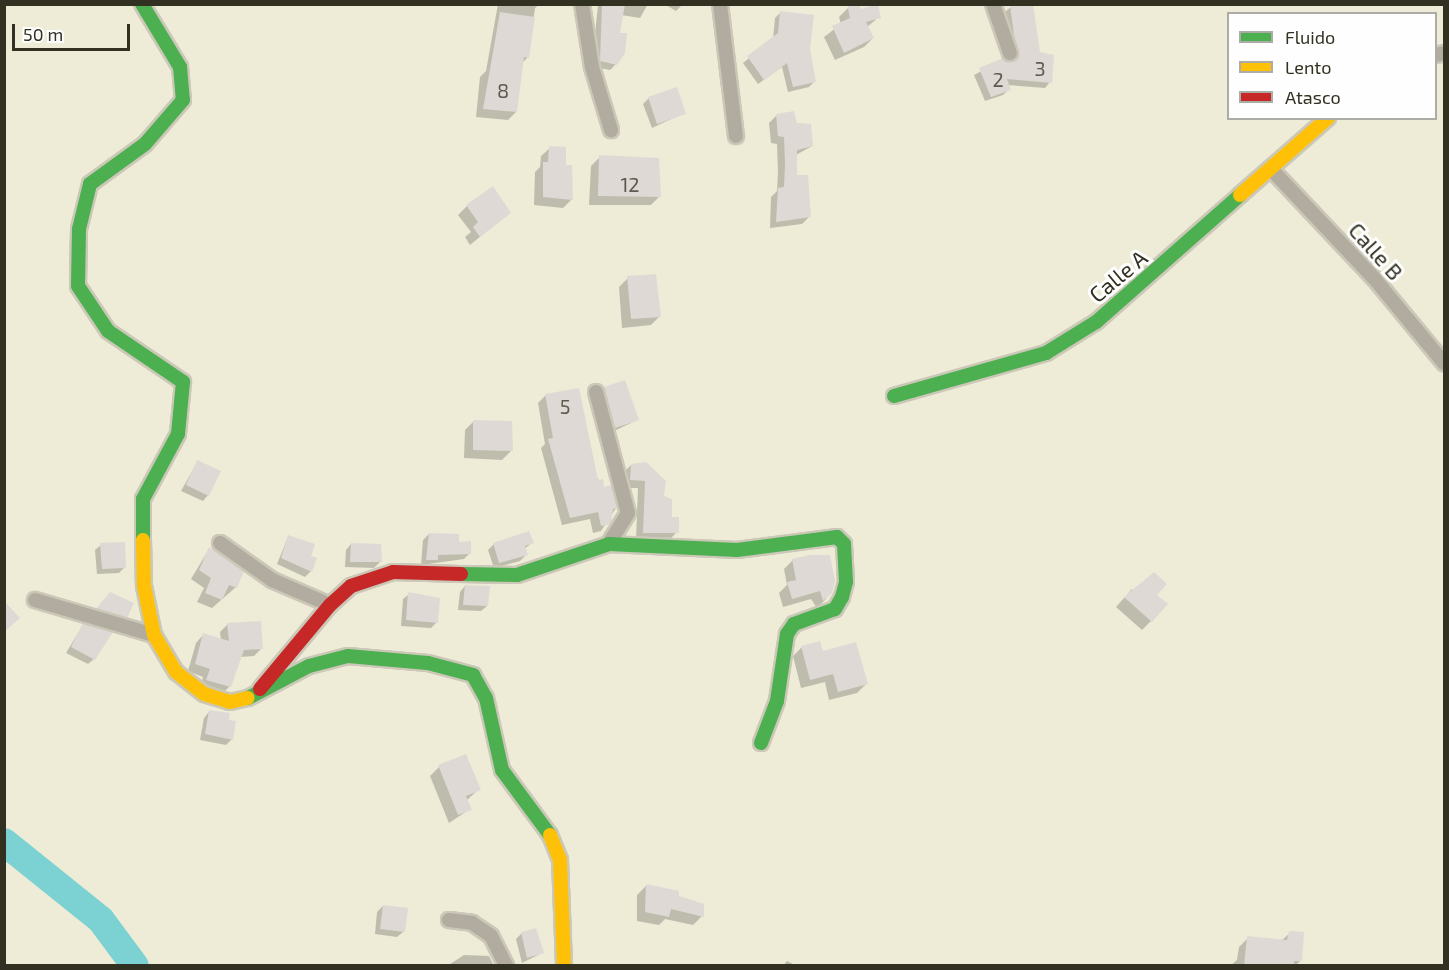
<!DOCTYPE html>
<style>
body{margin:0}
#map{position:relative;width:1449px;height:970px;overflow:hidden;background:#eeebd7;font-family:"Exo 2",sans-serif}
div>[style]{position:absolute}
.shadow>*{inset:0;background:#0003}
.river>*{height:28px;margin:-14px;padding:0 14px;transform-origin:14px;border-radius:14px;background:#7cd2d2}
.building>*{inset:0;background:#dfd9d5}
.roads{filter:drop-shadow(2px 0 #cbc8b8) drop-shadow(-2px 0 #cbc8b8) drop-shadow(0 2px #cbc8b8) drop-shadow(0 -2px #cbc8b8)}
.street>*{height:14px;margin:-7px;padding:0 7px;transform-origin:7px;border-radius:7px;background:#b1ac9f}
.fast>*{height:14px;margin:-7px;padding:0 7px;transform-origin:7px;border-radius:7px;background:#4caf50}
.slow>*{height:14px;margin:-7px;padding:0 7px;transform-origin:7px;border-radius:7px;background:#ffc107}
.jam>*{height:14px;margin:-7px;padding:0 7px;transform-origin:7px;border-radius:7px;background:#c62828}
span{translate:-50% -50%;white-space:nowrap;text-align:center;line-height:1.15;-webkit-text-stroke:6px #fefefe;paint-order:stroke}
.number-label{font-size:20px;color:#5d5a4e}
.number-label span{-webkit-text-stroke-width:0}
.street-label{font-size:22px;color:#323021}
.frame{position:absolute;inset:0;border:6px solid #323021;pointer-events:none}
.legend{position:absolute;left:1227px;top:12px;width:210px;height:108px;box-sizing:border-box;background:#fefefe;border:2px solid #acaca6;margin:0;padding:8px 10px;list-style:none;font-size:18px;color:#323021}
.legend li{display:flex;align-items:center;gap:12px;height:30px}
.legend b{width:30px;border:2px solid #acaca6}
.scale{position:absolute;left:12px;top:24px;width:118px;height:27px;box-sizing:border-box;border:3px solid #323021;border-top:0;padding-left:8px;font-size:18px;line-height:21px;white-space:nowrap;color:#323021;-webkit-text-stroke:4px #fefefe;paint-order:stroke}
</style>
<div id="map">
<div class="shadow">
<div style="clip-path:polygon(498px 4px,540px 4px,535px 8px,528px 57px,522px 63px,516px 112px,508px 120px,476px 117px,480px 77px,486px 71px)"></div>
<div style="clip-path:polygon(648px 4px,640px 18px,621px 15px,616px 64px,610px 70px,595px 67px,593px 53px,598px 5px)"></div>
<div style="clip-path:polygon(664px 4px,683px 4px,676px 11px)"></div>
<div style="clip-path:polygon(876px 4px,879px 17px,867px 27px,873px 38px,864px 47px,835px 60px,824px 37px,841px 24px,839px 17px,848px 8px,860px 11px)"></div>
<div style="clip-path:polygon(1011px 7px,1040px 54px,1050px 82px,1045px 88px,1007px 85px,1009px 89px,1003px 95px,985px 101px,974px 75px,1003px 60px,1014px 64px,1005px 12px)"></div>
<div style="clip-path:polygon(781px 12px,808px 49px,815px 81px,809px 87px,788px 92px,782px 67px,758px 84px,743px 63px,773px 39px,775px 18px)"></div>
<div style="clip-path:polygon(649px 98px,684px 113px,652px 128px,643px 104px)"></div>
<div style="clip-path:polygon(776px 116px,796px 125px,812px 146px,796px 155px,796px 177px,809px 217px,802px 224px,770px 228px,771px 197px,777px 191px,778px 173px,777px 144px,771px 143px,769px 123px)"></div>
<div style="clip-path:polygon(550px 148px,564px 166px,572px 199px,563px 208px,534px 205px,535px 172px,540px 167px,541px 156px)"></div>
<div style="clip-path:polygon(600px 157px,660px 196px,651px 205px,589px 205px,591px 166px)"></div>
<div style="clip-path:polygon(467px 206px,509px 213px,470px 245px,465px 237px,471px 232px,458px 215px)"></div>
<div style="clip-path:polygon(628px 278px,660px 316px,651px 325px,622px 328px,619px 287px)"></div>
<div style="clip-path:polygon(624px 382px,637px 420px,610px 433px,599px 395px)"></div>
<div style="clip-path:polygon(546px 395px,616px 508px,601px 531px,593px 533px,590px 519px,562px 525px,541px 448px,545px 444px,538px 403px)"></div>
<div style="clip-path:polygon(474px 421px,511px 451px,502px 460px,464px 458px,465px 430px)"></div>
<div style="clip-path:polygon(198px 461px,208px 495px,203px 501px,181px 491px)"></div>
<div style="clip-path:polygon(631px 465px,663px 497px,677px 532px,669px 540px,636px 540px,638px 488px,623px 488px,623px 473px)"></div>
<div style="clip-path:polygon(429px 534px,458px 544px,470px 553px,464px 559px,421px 565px,423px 540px)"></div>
<div style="clip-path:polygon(288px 537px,309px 557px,311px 571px,305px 577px,277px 564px)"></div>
<div style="clip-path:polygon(532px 543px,524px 549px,526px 555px,520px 561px,494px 568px,488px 550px,494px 544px)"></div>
<div style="clip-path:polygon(351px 544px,380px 562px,374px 568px,345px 567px,346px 550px)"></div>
<div style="clip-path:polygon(101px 545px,125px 567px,119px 573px,97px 574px,95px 550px)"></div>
<div style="clip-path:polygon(209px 549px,236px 587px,212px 608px,197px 602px,204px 588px,191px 579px)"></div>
<div style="clip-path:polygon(793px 560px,833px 581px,826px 599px,817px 608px,811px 599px,783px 607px,779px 593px,787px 585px,784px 569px)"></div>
<div style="clip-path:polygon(465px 586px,487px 606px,481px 611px,458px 610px,460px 592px)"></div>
<div style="clip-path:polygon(1132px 589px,1151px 621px,1142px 630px,1116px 607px)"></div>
<div style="clip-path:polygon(409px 594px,437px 622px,431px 628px,401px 626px,403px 599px)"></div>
<div style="clip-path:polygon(105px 599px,126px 617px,120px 623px,92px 614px)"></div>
<div style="clip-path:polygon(228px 624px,261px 649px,254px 656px,240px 657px,230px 686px,222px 694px,200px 687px,203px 677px,188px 671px,196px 643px,203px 635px,221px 640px,220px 632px)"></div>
<div style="clip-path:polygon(83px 625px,94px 659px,88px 664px,66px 653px)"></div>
<div style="clip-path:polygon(802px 647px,822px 653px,866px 684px,857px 693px,829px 700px,825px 682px,801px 688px,793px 656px)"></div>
<div style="clip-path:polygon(209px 712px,232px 739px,226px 745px,200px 740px,204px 718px)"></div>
<div style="clip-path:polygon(466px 756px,479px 789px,467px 800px,470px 809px,449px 823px,430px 776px,439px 767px)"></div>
<div style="clip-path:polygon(646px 886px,677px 897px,702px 916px,693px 925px,665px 919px,659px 925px,637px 921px,637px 895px)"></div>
<div style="clip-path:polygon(383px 906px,403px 932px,397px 937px,375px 934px,377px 912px)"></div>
<div style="clip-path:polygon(522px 933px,542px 953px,522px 963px,516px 939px)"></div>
<div style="clip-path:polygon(1290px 933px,1300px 961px,1295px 966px,1230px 966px,1237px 960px,1239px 947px,1248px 938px,1281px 941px)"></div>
<div style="clip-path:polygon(464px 955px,489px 956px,494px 966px,447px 966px)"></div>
<div style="clip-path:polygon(787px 961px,797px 966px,783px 966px)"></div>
</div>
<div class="river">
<div style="left:4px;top:842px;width:124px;rotate:38.8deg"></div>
<div style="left:101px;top:920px;width:57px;rotate:53.5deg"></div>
</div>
<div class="building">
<div style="clip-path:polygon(602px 4px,625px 4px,620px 33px,627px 33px,625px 53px,617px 65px,600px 61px)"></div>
<div style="clip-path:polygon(847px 4px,859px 4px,861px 9px,878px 4px,881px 18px,866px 22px,874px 38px,844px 53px,832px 26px,850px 18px)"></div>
<div style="clip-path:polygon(1033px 4px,1040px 52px,1054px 55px,1052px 83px,1007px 79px,1011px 90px,991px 97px,979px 68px,1003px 58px,1009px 62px,1017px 58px,1010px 5px)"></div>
<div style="clip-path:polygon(780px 11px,814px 15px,810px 49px,816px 82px,793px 87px,787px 63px,764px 80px,747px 56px,778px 33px)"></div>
<div style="clip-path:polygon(500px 12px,535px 17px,529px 58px,524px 57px,517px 112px,483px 109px)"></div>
<div style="clip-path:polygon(677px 87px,686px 114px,657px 124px,648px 97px)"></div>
<div style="clip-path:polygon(794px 111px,797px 123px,811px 124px,813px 146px,797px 150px,797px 175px,808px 175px,811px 217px,776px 222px,778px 188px,784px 187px,785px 164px,784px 137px,778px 136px,776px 114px)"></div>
<div style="clip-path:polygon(549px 146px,566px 147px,566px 165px,572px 165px,573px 200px,543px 197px,543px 162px,548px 162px)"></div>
<div style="clip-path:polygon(599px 155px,659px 158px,661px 197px,598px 196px)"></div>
<div style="clip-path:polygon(493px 186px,511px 213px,480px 237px,473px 227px,478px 222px,466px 205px)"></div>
<div style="clip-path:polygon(656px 274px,661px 317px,631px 319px,627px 276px)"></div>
<div style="clip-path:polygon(625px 380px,639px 420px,615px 428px,604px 387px)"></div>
<div style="clip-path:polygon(579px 388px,598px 480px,603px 479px,604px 487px,611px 485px,617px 508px,613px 509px,611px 524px,601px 526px,598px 512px,570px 518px,548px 439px,553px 438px,545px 394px)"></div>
<div style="clip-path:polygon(473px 420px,512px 421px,513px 451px,473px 450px)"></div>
<div style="clip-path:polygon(197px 460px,221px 471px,209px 496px,186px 485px)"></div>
<div style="clip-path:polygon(646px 462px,666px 481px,664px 496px,672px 499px,672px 517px,679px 517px,679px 533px,643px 533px,645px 481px,630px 480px,631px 464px)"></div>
<div style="clip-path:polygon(529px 531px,534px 543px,525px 546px,528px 555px,499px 563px,493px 543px)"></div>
<div style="clip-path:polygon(429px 533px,459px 534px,459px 542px,471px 541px,471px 554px,438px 555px,438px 560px,426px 560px)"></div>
<div style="clip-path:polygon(288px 535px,315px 544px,311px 556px,317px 558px,312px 572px,281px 558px)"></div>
<div style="clip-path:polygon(125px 542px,126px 568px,102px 569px,100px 543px)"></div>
<div style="clip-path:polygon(351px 543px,381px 544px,382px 562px,350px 562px)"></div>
<div style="clip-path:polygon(209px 547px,244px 571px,237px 588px,229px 585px,222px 600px,205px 593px,211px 578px,199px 570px)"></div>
<div style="clip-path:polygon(810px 555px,830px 555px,835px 581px,832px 593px,823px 601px,820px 591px,792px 599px,787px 582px,796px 580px,792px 559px)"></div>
<div style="clip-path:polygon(1154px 572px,1167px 584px,1157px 595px,1168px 604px,1152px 622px,1124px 597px)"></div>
<div style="clip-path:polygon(465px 585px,490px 586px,488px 606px,463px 605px)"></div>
<div style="clip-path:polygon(110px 592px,134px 603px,127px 618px,96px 609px)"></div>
<div style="clip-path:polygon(408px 592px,440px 598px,438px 623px,406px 620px)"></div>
<div style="clip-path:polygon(4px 601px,20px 618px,4px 632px)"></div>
<div style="clip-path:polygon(261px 621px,263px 649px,244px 650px,231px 687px,206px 680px,210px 669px,195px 664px,203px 633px,229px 641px,227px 623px)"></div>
<div style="clip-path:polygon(83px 623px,113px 632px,95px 660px,71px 647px)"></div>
<div style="clip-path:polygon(820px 641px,823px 651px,856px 642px,868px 684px,838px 692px,833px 674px,810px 680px,801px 646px)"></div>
<div style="clip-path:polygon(209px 710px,230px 713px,229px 720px,236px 721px,233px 740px,205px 734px)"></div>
<div style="clip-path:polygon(466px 754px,481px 790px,466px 796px,472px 810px,458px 815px,438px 765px)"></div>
<div style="clip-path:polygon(646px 884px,679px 891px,679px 896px,704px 904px,704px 917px,671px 909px,669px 917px,645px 912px)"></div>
<div style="clip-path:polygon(383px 905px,408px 908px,405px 932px,380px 929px)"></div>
<div style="clip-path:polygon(536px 928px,544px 953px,527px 958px,521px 932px)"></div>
<div style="clip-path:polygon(1289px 931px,1304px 932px,1302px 961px,1294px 961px,1294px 966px,1244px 966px,1247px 936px,1287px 940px)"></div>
</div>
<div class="roads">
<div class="street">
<div style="left:582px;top:4px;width:64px;rotate:81deg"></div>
<div style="left:592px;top:67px;width:66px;rotate:73.2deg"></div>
<div style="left:720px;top:4px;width:133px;rotate:83.1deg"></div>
<div style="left:993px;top:4px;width:52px;rotate:70.9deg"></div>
<div style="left:1436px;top:55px;width:8px;rotate:-14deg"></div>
<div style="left:1272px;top:170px;width:147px;rotate:46.7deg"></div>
<div style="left:1373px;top:277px;width:112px;rotate:50.5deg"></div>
<div style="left:596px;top:392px;width:125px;rotate:75.2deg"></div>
<div style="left:628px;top:513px;width:36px;rotate:122deg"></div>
<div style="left:220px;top:543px;width:64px;rotate:35.4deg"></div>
<div style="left:272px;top:580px;width:63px;rotate:23.3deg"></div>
<div style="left:35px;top:600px;width:124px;rotate:16.4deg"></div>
<div style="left:449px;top:920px;width:23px;rotate:7deg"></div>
<div style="left:472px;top:923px;width:23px;rotate:34deg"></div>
<div style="left:491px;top:936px;width:34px;rotate:63deg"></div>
</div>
<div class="fast">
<div style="left:142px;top:4px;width:74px;rotate:58.9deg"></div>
<div style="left:180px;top:67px;width:33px;rotate:85deg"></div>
<div style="left:183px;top:100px;width:58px;rotate:130.8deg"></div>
<div style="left:145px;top:144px;width:68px;rotate:144deg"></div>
<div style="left:90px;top:184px;width:46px;rotate:103.7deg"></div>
<div style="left:79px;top:229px;width:57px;rotate:91deg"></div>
<div style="left:78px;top:286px;width:54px;rotate:56.3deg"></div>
<div style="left:108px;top:331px;width:91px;rotate:34.2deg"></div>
<div style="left:183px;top:382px;width:52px;rotate:95.5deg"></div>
<div style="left:178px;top:434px;width:74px;rotate:118.3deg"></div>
<div style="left:143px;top:499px;width:41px;rotate:90deg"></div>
<div style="left:894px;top:396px;width:158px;rotate:-15.8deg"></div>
<div style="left:1046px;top:353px;width:59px;rotate:-31.8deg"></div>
<div style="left:1096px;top:322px;width:192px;rotate:-41.4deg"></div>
<div style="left:461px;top:574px;width:56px;rotate:1deg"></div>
<div style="left:517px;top:575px;width:97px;rotate:-18.6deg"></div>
<div style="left:609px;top:544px;width:128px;rotate:2.7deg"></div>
<div style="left:737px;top:550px;width:101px;rotate:-7.4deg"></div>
<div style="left:837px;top:537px;width:10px;rotate:45deg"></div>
<div style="left:844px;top:544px;width:38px;rotate:87deg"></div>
<div style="left:846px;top:582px;width:16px;rotate:105deg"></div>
<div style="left:842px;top:597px;width:14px;rotate:120deg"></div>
<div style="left:835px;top:609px;width:44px;rotate:159.9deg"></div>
<div style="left:794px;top:624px;width:12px;rotate:125deg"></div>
<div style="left:787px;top:634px;width:68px;rotate:98.5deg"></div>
<div style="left:777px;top:701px;width:45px;rotate:110.9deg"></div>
<div style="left:248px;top:698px;width:69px;rotate:-27.7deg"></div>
<div style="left:309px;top:666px;width:40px;rotate:-14.4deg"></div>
<div style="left:348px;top:656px;width:80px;rotate:5deg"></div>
<div style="left:428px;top:663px;width:47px;rotate:14.9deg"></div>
<div style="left:473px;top:675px;width:26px;rotate:61deg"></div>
<div style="left:486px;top:698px;width:74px;rotate:77.5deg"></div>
<div style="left:502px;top:770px;width:81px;rotate:53.6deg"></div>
</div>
<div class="slow">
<div style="left:1240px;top:195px;width:117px;rotate:-41.2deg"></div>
<div style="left:143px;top:540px;width:46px;rotate:88.8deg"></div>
<div style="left:144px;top:586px;width:50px;rotate:78.5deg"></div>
<div style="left:154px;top:635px;width:43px;rotate:59.3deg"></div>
<div style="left:176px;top:672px;width:36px;rotate:38deg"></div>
<div style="left:204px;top:694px;width:27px;rotate:17deg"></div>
<div style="left:230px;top:702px;width:18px;rotate:-13deg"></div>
<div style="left:550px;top:835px;width:27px;rotate:68deg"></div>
<div style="left:560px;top:860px;width:106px;rotate:87.8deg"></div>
</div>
<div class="jam">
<div style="left:260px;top:689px;width:109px;rotate:-50.2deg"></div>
<div style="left:330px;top:605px;width:28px;rotate:-42deg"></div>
<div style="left:351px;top:586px;width:44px;rotate:-18.4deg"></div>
<div style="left:393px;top:572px;width:68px;rotate:1.7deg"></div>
</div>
</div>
<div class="number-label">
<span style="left:1040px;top:68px">3</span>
<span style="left:998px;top:79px">2</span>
<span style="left:503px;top:90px">8</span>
<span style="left:630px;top:184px">12</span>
<span style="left:565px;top:406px">5</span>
</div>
<div class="street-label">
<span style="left:1376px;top:251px;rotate:48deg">Calle B</span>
<span style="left:1118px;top:276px;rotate:-40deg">Calle A</span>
</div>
<div class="frame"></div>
<ul class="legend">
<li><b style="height:8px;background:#4caf50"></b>Fluido</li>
<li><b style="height:8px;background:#ffc107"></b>Lento</li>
<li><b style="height:8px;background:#c62828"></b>Atasco</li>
</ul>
<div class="scale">50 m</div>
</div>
